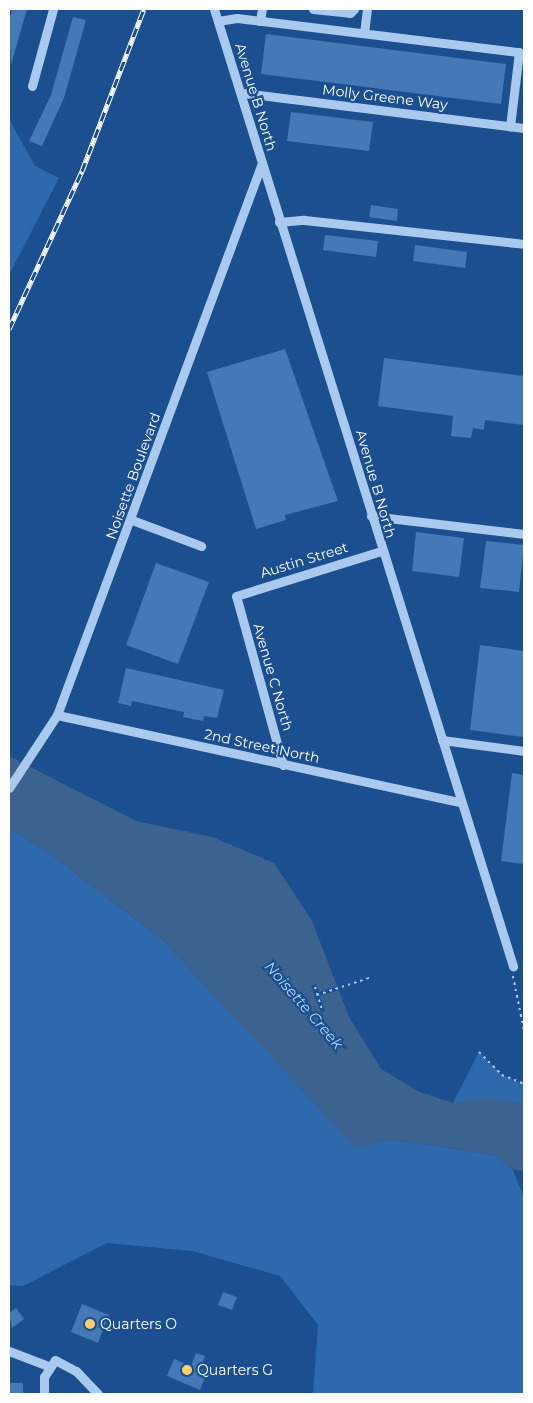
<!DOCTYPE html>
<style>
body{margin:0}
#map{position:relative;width:533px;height:1403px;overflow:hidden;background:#1b4f8f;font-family:Montserrat,sans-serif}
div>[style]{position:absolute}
.green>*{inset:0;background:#2e69ad}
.water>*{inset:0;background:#3c6290}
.pier>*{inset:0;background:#1b4f8f}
.building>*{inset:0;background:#4478b7}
.path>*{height:2px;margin-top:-1px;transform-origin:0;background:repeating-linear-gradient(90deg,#a9c9ee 0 2.5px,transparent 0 6.5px)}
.minor>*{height:9px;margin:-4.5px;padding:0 4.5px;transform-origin:4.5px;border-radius:4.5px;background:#a9c9ee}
.rail>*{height:5px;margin-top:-2.5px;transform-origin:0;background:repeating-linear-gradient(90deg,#1b4f8f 0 9px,#fff 0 18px);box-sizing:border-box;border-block:1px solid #fff}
.dots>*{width:14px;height:14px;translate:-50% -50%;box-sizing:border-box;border:2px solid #1b4f8f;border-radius:50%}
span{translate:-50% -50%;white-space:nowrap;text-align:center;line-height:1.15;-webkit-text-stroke:4.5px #1b4f8f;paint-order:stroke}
.street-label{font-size:14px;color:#fff}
.poi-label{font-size:14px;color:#fff}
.left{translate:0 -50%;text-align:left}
.water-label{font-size:15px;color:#b5d3f5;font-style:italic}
.frame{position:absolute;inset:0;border:10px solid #fff;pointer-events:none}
</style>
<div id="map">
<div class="green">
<div style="clip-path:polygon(9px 119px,35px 166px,59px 178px,9px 275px)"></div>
<div style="clip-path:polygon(9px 828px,49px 853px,163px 940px,355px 1147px,389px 1140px,426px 1144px,497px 1156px,513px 1170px,524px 1197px,524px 1394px,313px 1394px,318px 1325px,280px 1276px,192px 1251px,107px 1243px,23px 1286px,9px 1285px)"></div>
<div style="clip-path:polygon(479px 1052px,502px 1075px,524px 1084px,524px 1103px,453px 1103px)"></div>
</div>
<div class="water">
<div style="clip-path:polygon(9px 756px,136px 821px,212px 837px,274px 863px,312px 921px,349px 1017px,381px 1069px,420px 1092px,453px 1103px,484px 1098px,524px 1103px,524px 1171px,513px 1170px,497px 1156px,426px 1144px,389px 1140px,355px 1148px,163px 940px,49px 853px,9px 828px)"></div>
</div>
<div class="pier">
<div style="clip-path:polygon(316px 984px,319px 992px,341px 985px,342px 989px,320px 996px,325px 1011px,321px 1013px,311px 986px)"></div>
</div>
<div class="building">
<div style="clip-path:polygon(12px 9px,27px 9px,11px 65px,9px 22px)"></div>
<div style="clip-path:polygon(73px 17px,86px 20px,64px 98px,42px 146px,29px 141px,51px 95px)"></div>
<div style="clip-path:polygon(266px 34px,506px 64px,501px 104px,261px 74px)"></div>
<div style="clip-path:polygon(291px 112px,373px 122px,369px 151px,287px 141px)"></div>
<div style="clip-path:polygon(371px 205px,398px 209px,397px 221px,369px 217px)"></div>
<div style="clip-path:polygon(325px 235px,378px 241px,376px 257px,323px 250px)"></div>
<div style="clip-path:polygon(415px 245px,467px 252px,465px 268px,413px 261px)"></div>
<div style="clip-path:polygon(285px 349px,338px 501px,285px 515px,286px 520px,256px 529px,207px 372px)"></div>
<div style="clip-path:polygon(384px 358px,524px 376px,524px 425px,485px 420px,484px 430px,473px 428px,471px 438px,451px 436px,453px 416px,378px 406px)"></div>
<div style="clip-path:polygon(416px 532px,464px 538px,459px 577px,412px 571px)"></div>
<div style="clip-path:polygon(486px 541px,524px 545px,519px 592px,480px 588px)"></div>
<div style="clip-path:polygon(156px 563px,209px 582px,178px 664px,126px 645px)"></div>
<div style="clip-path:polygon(480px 645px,524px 651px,524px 737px,470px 730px)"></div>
<div style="clip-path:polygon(126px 668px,224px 690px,217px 718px,204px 716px,203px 721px,183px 717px,184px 712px,132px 701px,131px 706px,118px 703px)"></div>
<div style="clip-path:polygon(512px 773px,524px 775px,524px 864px,501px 861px)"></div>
<div style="clip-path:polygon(223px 1292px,237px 1297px,232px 1310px,218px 1305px)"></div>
<div style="clip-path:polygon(82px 1304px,109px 1315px,98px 1343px,71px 1332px)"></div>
<div style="clip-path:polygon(16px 1308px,24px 1319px,12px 1328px,9px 1313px)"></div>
<div style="clip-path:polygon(196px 1353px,205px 1356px,200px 1369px,207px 1372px,200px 1390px,167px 1376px,174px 1359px,191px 1366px)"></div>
<div style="clip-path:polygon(9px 1383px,23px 1383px,23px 1394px,9px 1394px)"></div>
</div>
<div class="path">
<div style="left:513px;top:976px;width:56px;rotate:78.7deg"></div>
<div style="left:315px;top:987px;width:24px;rotate:73deg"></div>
<div style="left:317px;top:995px;width:55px;rotate:-18.1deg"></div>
<div style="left:479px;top:1052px;width:33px;rotate:45deg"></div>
<div style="left:502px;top:1075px;width:24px;rotate:22deg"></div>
</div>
<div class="minor">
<div style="left:214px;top:9px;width:1003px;rotate:72.65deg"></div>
<div style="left:313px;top:9px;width:37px;rotate:6deg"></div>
<div style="left:350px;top:13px;width:6px;rotate:-45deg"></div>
<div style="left:218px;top:21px;width:19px;rotate:-9deg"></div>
<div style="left:237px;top:18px;width:284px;rotate:6.9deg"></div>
<div style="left:519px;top:52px;width:75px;rotate:96.9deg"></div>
<div style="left:260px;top:21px;width:12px;rotate:-81deg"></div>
<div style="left:364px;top:33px;width:24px;rotate:-83deg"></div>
<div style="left:32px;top:86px;width:80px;rotate:-74.7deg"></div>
<div style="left:243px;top:93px;width:283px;rotate:7.1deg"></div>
<div style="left:279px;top:222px;width:25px;rotate:-5deg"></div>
<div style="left:304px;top:220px;width:221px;rotate:6.2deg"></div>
<div style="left:371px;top:516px;width:154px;rotate:6.7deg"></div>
<div style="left:132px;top:520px;width:74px;rotate:20.6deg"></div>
<div style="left:57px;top:715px;width:413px;rotate:12.2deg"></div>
<div style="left:442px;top:740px;width:83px;rotate:7.6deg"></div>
<div style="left:283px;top:765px;width:175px;rotate:-105.5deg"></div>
<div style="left:236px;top:596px;width:152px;rotate:-17.2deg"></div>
<div style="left:9px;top:788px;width:87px;rotate:-56.7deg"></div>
<div style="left:57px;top:715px;width:589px;rotate:-69.63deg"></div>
<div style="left:9px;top:1351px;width:42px;rotate:21deg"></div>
<div style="left:44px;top:1394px;width:17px;rotate:-90deg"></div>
<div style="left:44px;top:1377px;width:20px;rotate:-57deg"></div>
<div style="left:55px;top:1360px;width:24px;rotate:28deg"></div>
<div style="left:76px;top:1371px;width:32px;rotate:46deg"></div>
</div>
<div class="rail">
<div style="left:9px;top:329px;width:174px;rotate:-65.2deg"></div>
<div style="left:82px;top:171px;width:173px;rotate:-69.1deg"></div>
</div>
<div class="dots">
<div style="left:90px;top:1324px;background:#ffd166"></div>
<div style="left:187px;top:1370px;background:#ffd166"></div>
</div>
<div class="street-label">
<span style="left:256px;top:97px;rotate:73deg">Avenue B North</span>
<span style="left:385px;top:97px;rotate:7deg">Molly Greene Way</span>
<span style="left:133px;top:476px;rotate:-70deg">Noisette Boulevard</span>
<span style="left:376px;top:484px;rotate:74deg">Avenue B North</span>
<span style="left:304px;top:560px;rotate:-17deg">Austin Street</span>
<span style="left:273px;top:677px;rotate:74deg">Avenue C North</span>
<span style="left:262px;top:746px;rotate:12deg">2nd Street North</span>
</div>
<div class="poi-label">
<span class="left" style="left:100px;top:1324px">Quarters O</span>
<span class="left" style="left:197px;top:1370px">Quarters G</span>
</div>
<div class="water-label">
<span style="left:304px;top:1005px;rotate:49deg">Noisette Creek</span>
</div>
<div class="frame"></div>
</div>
